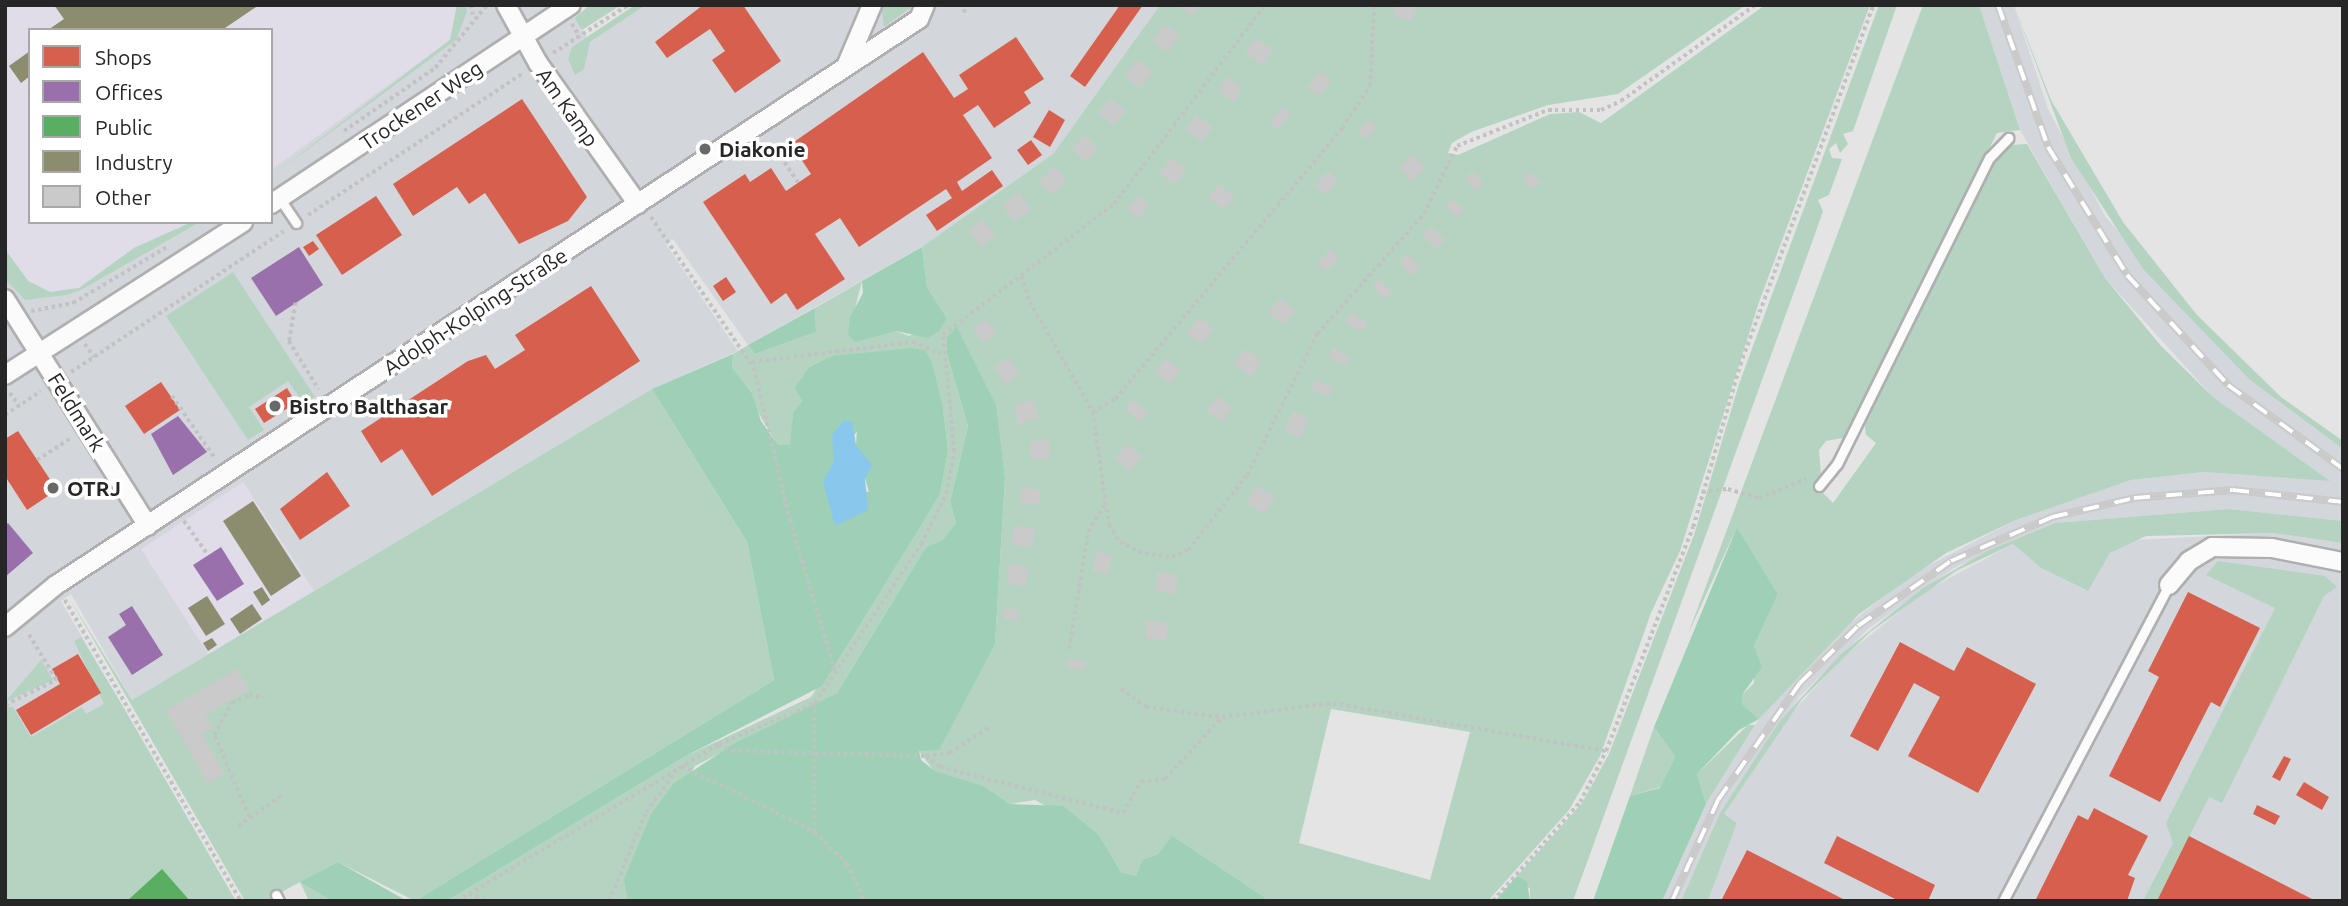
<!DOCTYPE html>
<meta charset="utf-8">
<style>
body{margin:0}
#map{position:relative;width:2348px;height:906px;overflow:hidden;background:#e4e4e4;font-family:Ubuntu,sans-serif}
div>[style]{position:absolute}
.built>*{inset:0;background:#d3d7db}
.industrial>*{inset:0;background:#e0dce8}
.green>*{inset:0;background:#b4d4c1}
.forest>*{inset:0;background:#9ed0b5}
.water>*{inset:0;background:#8ac7ec}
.shops>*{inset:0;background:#d6604d}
.offices>*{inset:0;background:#9970ab}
.public>*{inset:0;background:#5aae61}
.industry>*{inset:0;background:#8c8c6e}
.building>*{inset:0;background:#cacacb}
.path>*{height:3.5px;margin-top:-1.75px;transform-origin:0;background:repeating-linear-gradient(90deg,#c2c2c2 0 3.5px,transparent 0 7px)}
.roads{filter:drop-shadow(2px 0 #afafaf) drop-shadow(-2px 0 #afafaf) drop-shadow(0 2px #afafaf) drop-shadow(0 -2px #afafaf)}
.lane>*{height:9px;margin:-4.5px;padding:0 4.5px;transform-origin:4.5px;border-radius:4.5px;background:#fbfbfb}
.street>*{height:18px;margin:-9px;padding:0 9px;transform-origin:9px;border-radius:9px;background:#fbfbfb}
.rail>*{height:8px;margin-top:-4px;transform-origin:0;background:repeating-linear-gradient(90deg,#fff 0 16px,#cacaca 0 32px);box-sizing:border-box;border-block:2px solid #cacaca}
.dots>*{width:19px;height:19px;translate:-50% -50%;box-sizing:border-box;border:4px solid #fff;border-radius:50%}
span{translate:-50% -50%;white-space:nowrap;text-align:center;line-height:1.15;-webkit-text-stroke:7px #fff;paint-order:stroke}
.street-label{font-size:21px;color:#262627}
.poi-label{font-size:21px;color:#262627;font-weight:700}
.left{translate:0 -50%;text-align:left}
.frame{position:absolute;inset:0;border:7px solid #262627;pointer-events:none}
.legend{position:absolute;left:28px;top:28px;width:245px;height:196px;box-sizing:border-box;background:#fff;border:2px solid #a8a8a9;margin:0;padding:9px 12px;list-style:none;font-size:21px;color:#262627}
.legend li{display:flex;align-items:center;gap:14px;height:35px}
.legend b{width:35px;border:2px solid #a8a8a9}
</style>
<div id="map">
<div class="built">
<div style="clip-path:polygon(evenodd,5px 5px,565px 5px,590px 42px,646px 5px,1160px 5px,1053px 154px,946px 233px,748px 345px,673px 239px,665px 243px,738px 351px,652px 389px,132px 700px,71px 594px,61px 601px,125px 710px,5px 780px,5px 5px,30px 30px,271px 30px,271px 222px,30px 222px,30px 30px)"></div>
<div style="clip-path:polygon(1979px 5px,2014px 5px,2048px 109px,2105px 216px,2250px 380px,2343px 449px,2343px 521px,2228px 509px,2055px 523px,1954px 568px,1868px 629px,1800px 696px,1720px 813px,1681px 901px,1662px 901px,1706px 804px,1759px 719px,1831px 638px,1914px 573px,2016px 520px,2131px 480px,2204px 472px,2328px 480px,2213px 397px,2105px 278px,2020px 130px)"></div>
<div style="clip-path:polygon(2273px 533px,2343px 543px,2343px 901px,1708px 901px,1737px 823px,1723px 815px,1786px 719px,1843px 657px,1925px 591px,2013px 544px,2041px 568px,2087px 591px,2110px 553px,2133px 540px)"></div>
</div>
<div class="industrial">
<div style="clip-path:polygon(5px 5px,457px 5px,450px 40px,271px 170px,271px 30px,30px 30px,30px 222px,192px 222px,134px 248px,80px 288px,50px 292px,28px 281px,5px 249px)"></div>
<div style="clip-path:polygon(243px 482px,314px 591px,208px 654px,141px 549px)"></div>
</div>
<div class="green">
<div style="clip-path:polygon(457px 5px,466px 5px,467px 12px,456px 40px,271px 176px,450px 40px)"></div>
<div style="clip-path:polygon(590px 5px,621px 5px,582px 30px,574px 18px)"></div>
<div style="clip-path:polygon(635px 5px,646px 5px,590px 42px,584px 69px,575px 75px,568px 59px,572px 47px)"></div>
<div style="clip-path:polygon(881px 5px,914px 5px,884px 27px)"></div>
<div style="clip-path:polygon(evenodd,1160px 5px,1746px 5px,1618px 94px,1548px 105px,1471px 132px,1452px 143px,1448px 153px,1458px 155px,1550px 114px,1579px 112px,1601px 123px,1765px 5px,1870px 5px,1759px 302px,1680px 551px,1651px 613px,1600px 756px,1569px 810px,1488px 901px,1270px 901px,1172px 837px,1158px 854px,1142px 860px,1136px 876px,1121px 872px,1099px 835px,1035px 800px,1010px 804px,984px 786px,934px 771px,919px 751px,995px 644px,1005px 478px,995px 405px,947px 354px,968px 426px,950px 502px,956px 523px,942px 540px,926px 547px,837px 693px,695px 766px,628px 901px,447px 901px,684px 757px,811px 697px,940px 494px,948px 451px,943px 408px,832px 356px,809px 367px,794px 388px,802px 401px,793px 412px,791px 445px,778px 446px,732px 368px,733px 354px,748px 345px,755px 354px,816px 332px,815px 308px,862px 281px,848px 335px,896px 331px,909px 336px,947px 318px,927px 287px,922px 247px,1053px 154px,1160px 5px,1331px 709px,1470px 732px,1430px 880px,1299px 843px,1331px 709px)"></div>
<div style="clip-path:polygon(1879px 5px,1897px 5px,1853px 131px,1843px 134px,1848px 144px,1840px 153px,1836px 143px,1829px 149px,1832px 158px,1842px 159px,1829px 195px,1818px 200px,1823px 211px,1815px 234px,1573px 901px,1530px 901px,1530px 889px,1517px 876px,1582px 803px,1609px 754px,1694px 535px,1739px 384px)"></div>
<div style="clip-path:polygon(1923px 5px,1979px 5px,2020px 130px,1997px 133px,1843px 438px,1826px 441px,1819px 450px,1821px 475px,1814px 484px,1833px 503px,1876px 443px,1866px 435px,1864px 420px,1994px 161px,2011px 145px,2027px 144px,2105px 278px,2161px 346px,2213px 397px,2330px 481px,2204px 472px,2131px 480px,2016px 520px,1946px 553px,1859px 614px,1759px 719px,1743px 705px,1742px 695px,1754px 683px,1754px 646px,1778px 594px,1737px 527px,1688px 634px)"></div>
<div style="clip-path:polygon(2014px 5px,2051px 100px,2123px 222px,2197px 315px,2281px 397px,2343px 441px,2343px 449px,2250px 380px,2143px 269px,2071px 158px)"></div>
<div style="clip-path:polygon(192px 222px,200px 222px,81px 290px,66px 295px,25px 300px,5px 279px,5px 249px,28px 281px,50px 292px,79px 288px,134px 248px)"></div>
<div style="clip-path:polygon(233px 272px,315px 397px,304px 404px,288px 381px,249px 407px,264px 430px,248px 440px,166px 316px)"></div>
<div style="clip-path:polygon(652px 389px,747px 542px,774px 680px,415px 901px,338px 862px,301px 882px,332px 901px,309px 901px,300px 882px,265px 901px,245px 901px,68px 596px,132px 700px)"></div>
<div style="clip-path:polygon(2228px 509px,2343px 521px,2343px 543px,2273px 533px,2146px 536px,2110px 553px,2088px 591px,2041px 568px,2013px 544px,1956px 571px,1870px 632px,1802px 699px,1724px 814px,1737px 823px,1708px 901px,1681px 901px,1720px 813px,1779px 722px,1841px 654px,1923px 588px,1987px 551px,2055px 523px)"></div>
<div style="clip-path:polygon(2218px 561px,2325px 576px,2337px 587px,2324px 596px,2222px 803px,2209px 797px,2157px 901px,2143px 901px,2173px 843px,2166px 823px,2275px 608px,2206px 575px)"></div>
<div style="clip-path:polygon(81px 637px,125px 710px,236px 901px,5px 901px,5px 707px,13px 707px,31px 737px,82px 707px,86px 714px,104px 704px,74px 641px)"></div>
<div style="clip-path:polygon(41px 660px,53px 680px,5px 702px)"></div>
<div style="clip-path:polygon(1748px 725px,1755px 725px,1706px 804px,1697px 774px)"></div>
<div style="clip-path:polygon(1654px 727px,1675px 757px,1661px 787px,1630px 796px)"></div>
</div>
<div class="forest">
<div style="clip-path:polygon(922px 247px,927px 287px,947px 318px,939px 331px,928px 338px,896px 331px,855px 342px,848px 335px,850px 317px,863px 293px,862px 281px)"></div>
<div style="clip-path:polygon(815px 308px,816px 332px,755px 354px,748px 345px)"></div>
<div style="clip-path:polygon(957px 327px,996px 405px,1005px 478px,995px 644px,939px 750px,919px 751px,921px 760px,935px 771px,984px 786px,1010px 804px,1063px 806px,1099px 835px,1121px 872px,1136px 876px,1142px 860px,1158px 854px,1172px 836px,1270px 901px,628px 901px,624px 879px,651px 814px,673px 784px,735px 743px,837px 693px,926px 547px,942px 540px,956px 523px,950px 502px,968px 426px,947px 354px,947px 337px)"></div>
<div style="clip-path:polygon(evenodd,911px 348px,925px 350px,932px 363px,943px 408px,948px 451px,940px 494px,822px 686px,684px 757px,447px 901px,415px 901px,774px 680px,747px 542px,652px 389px,733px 354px,732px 368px,752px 394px,761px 421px,778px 445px,790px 445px,793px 412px,802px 401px,794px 388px,809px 367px,832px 356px,911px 348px,857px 431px,856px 445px,869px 492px,823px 482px,857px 431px)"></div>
<div style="clip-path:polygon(1737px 527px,1778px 594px,1754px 646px,1762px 667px,1742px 695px,1743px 705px,1759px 719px,1739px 730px,1697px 774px,1706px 804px,1662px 901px,1593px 901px,1630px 796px,1660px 788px,1675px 757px,1654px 727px)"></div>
<div style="clip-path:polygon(338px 862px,407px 901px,332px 901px,300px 882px)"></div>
<div style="clip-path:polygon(1517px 876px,1527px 882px,1530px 901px,1495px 901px)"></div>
</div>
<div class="water">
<div style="clip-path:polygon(843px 421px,852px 421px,856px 445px,872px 465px,865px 479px,868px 510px,835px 526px,823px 482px,834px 461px,832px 435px)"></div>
</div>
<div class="shops">
<div style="clip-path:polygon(703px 5px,743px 5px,781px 61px,735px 93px,712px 60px,725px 51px,710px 29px,667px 58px,655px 42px)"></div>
<div style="clip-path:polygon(1120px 5px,1143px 5px,1085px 87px,1070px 76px)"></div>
<div style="clip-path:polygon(1016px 37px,1044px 79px,1024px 92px,1031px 103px,994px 128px,978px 105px,963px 115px,992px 158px,957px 182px,962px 191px,992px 170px,1003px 186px,937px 231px,926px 215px,952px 198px,946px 189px,859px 247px,840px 218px,815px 234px,845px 279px,797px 310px,786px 293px,771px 304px,703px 202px,745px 174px,750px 182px,771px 168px,786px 191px,811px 174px,791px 144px,923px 52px,954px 98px,968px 89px,959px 75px)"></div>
<div style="clip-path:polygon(522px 99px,587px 197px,568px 221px,519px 244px,485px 193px,469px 204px,457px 187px,413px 216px,393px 184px)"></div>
<div style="clip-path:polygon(1049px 110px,1065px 120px,1050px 147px,1033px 137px)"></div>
<div style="clip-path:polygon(1031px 140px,1042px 155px,1028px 165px,1017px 150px)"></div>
<div style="clip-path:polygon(376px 196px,402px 235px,342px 275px,316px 235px)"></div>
<div style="clip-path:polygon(313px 241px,319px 249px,309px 256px,303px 247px)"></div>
<div style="clip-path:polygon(726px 277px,736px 292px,723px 301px,713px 286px)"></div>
<div style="clip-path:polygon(591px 286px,640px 361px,432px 496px,402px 449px,381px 463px,361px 431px,468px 361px,486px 355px,495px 369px,525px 350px,515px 335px)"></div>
<div style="clip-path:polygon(161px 382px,180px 410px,144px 434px,125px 406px)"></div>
<div style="clip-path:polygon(287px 388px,296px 403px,264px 423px,255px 409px)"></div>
<div style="clip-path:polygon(18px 431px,57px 490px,27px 510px,5px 476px,5px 439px)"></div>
<div style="clip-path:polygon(327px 472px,350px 506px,300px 540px,280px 509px)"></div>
<div style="clip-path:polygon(2188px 592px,2260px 628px,2220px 707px,2211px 702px,2160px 802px,2109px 776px,2159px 677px,2148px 671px)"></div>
<div style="clip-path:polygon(1900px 642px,1954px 671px,1967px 647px,2036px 684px,1978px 793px,1908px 756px,1940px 697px,1914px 683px,1878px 751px,1850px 736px)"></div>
<div style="clip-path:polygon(78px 654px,101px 693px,31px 735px,16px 710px,60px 684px,52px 669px)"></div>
<div style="clip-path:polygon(2284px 756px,2291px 759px,2280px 781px,2272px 777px)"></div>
<div style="clip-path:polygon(2304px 782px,2329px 797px,2322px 810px,2296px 795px)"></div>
<div style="clip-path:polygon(2257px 805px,2280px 816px,2275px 825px,2253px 814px)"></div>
<div style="clip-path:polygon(2094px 808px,2148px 836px,2128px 875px,2135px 878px,2127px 901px,2035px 901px,2078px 815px,2088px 820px)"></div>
<div style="clip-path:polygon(1837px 836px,1935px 885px,1928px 901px,1899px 901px,1824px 863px)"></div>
<div style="clip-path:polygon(2189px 836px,2316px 901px,2157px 901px)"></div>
<div style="clip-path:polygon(1747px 850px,1847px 901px,1722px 899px)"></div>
</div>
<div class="offices">
<div style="clip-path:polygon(299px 247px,323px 285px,276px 316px,251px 278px)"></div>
<div style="clip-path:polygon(178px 416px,207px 452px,173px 475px,151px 434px)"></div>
<div style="clip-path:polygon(8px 523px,33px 553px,5px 577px,5px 526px)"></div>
<div style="clip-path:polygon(221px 547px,244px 584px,217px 601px,193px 565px)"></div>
<div style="clip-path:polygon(132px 606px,163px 655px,132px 675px,108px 637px,126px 625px,119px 614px)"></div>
</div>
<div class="public">
<div style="clip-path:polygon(162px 869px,190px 901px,127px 901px)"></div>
</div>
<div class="industry">
<div style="clip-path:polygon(54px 5px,259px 5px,222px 30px,48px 30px,64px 19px)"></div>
<div style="clip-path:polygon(30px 51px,30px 76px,21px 83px,9px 66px)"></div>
<div style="clip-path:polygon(253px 501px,301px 576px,271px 596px,223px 521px)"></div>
<div style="clip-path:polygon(262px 587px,270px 600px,262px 606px,253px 592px)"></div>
<div style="clip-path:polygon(207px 596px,225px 624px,206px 636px,188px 608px)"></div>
<div style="clip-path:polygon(252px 604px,262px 619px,240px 634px,230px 619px)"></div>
<div style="clip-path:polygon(212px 638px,217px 645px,208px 651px,203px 643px)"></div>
</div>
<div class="building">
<div style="clip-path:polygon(1177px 5px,1200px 5px,1192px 17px)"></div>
<div style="clip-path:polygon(1396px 5px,1417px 5px,1412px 21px,1393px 16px)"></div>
<div style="clip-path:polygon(1164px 24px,1180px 35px,1168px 52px,1152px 41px)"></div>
<div style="clip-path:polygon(1255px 38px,1273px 50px,1263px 65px,1245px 53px)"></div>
<div style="clip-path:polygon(1137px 60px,1153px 72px,1140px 89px,1124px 77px)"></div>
<div style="clip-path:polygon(1319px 71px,1332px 79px,1320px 96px,1307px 88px)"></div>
<div style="clip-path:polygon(1227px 77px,1243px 87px,1234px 102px,1218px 92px)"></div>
<div style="clip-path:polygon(1110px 98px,1126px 111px,1114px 126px,1098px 113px)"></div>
<div style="clip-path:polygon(1282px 107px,1291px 114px,1278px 129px,1269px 122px)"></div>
<div style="clip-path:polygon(1196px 115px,1213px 127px,1202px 142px,1185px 130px)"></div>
<div style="clip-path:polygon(1369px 119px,1377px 127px,1366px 140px,1357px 132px)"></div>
<div style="clip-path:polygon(1084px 135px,1099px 149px,1086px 162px,1072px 149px)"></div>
<div style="clip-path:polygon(1412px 154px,1426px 168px,1412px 182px,1399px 168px)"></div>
<div style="clip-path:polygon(1170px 158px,1187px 168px,1176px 185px,1160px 174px)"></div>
<div style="clip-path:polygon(1054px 166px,1067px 180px,1052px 195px,1039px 181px)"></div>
<div style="clip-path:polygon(1328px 171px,1339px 181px,1326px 195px,1315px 185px)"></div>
<div style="clip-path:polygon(1472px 171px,1484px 183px,1476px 191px,1464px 179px)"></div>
<div style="clip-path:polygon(1530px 172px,1541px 182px,1533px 190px,1522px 180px)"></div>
<div style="clip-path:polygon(1219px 184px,1235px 197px,1224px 210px,1208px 197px)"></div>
<div style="clip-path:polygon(1019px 192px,1031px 210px,1014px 222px,1002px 205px)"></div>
<div style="clip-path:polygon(1138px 195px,1149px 205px,1138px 219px,1126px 209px)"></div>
<div style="clip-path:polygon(1453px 199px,1464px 210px,1456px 218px,1445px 207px)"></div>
<div style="clip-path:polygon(983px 219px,996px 236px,981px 247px,968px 230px)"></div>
<div style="clip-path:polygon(1431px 226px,1445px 240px,1436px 249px,1422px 235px)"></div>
<div style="clip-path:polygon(1330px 249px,1339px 258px,1326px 272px,1317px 263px)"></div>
<div style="clip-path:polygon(1407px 254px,1421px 267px,1412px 276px,1399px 262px)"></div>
<div style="clip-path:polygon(1379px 279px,1392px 292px,1384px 300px,1372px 286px)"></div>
<div style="clip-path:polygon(1280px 298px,1296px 310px,1284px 325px,1268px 313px)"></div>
<div style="clip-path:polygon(1352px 312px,1368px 322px,1361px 332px,1345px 322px)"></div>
<div style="clip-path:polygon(1199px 317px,1214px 329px,1202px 345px,1186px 333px)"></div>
<div style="clip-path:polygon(986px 319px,997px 334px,983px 343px,973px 328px)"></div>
<div style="clip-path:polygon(1334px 347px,1350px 358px,1345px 367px,1328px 356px)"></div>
<div style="clip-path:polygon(1245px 349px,1262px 361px,1251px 377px,1234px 364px)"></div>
<div style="clip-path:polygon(1009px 357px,1020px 374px,1005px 384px,994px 367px)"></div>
<div style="clip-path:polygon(1166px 359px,1181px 370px,1170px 385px,1155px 372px)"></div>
<div style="clip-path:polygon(1316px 379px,1333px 388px,1328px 398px,1311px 389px)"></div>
<div style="clip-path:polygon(1216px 396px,1233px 407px,1223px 422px,1206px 411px)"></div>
<div style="clip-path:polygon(1133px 399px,1148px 412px,1140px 422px,1125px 409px)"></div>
<div style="clip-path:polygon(1034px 400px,1039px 419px,1018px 424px,1014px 404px)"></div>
<div style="clip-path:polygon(1293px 411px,1309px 419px,1300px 438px,1284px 431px)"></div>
<div style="clip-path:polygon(1049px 440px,1050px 459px,1030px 460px,1030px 441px)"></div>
<div style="clip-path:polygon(1127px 444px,1142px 456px,1130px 471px,1115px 458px)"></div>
<div style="clip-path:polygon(1256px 485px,1275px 497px,1265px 514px,1246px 503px)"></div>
<div style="clip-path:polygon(1022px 487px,1041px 490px,1038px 506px,1019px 502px)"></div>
<div style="clip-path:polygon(1014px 526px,1035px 528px,1032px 547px,1012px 545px)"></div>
<div style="clip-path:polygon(1097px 551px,1112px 555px,1108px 574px,1092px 571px)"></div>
<div style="clip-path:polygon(1009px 564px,1028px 566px,1026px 586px,1007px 584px)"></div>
<div style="clip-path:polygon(1157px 572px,1178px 575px,1175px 594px,1155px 591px)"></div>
<div style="clip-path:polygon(1005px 608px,1019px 610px,1018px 621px,1003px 619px)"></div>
<div style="clip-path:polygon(1147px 620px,1168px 623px,1166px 641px,1145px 638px)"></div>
<div style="clip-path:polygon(1067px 659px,1086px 661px,1085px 670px,1066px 668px)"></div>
<div style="clip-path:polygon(237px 669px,249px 689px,205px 715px,213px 728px,202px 734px,225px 774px,208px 784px,166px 710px)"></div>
</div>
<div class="path">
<div style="left:471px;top:5px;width:10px;rotate:79deg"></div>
<div style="left:964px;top:13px;width:8px;rotate:-83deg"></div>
<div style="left:572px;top:24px;width:15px;rotate:58deg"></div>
<div style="left:553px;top:53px;width:89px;rotate:-32.6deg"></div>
<div style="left:344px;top:131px;width:111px;rotate:-34.7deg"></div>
<div style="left:435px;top:68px;width:82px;rotate:-50.5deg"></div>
<div style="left:773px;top:145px;width:45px;rotate:56deg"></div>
<div style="left:308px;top:215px;width:258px;rotate:-33.4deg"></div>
<div style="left:651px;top:217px;width:183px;rotate:55.7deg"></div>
<div style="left:754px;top:368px;width:156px;rotate:76.7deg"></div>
<div style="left:790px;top:520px;width:160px;rotate:73.3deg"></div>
<div style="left:1022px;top:276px;width:27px;rotate:73deg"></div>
<div style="left:1030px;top:302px;width:127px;rotate:60.2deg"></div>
<div style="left:1093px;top:412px;width:114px;rotate:81.9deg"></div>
<div style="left:1109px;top:525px;width:20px;rotate:57deg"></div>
<div style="left:1120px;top:542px;width:28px;rotate:26deg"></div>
<div style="left:1145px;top:554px;width:27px;rotate:6deg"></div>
<div style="left:1172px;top:557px;width:17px;rotate:-24deg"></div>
<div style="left:1188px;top:550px;width:95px;rotate:-51.8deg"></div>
<div style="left:1247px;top:475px;width:157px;rotate:-63.6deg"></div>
<div style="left:1317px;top:334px;width:161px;rotate:-48.3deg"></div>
<div style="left:1424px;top:214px;width:76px;rotate:-64.1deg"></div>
<div style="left:1457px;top:146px;width:98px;rotate:-21.6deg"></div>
<div style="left:1548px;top:110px;width:53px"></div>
<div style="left:1601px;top:110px;width:22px;rotate:-24deg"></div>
<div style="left:1621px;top:101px;width:165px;rotate:-35.6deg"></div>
<div style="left:296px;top:303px;width:39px;rotate:100deg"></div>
<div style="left:289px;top:341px;width:57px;rotate:58.5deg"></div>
<div style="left:31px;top:311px;width:43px;rotate:-10.8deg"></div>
<div style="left:73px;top:303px;width:109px;rotate:-30.8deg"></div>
<div style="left:85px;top:344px;width:16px;rotate:55deg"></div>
<div style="left:752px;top:362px;width:162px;rotate:-7.1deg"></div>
<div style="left:913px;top:342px;width:30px;rotate:23deg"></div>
<div style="left:71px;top:372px;width:255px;rotate:-33.5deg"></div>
<div style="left:10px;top:393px;width:16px;rotate:55deg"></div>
<div style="left:172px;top:396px;width:75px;rotate:55.3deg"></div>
<div style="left:1093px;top:412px;width:26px;rotate:-31deg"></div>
<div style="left:1115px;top:399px;width:354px;rotate:-50deg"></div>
<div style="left:1342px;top:128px;width:50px;rotate:-56.3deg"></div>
<div style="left:1370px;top:86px;width:81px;rotate:-87.2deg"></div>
<div style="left:5px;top:415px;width:43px;rotate:-33.7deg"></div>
<div style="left:37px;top:460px;width:40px;rotate:-32.9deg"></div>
<div style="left:1702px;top:492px;width:26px;rotate:-7deg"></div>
<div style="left:1728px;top:489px;width:32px;rotate:16deg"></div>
<div style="left:1759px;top:498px;width:51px;rotate:-22deg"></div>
<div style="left:184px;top:521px;width:42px;rotate:54.8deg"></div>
<div style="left:65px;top:600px;width:349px;rotate:59.7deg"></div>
<div style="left:1069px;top:649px;width:119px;rotate:-80.8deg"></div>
<div style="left:1088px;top:532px;width:31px;rotate:-59deg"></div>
<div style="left:1121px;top:689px;width:31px;rotate:36deg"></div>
<div style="left:1146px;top:707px;width:77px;rotate:7.5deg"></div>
<div style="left:1222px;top:717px;width:112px;rotate:-7.2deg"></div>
<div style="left:1333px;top:703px;width:277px;rotate:10deg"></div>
<div style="left:815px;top:703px;width:129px;rotate:90deg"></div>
<div style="left:5px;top:705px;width:57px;rotate:-26.1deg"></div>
<div style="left:56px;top:680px;width:56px;rotate:-121.1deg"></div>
<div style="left:719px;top:744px;width:15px;rotate:28deg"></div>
<div style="left:732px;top:751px;width:194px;rotate:1.5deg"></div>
<div style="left:926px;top:756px;width:24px;rotate:-7deg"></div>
<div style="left:950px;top:753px;width:47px;rotate:-33.7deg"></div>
<div style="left:926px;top:756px;width:18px;rotate:38deg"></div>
<div style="left:940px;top:767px;width:189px;rotate:14.1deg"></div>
<div style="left:1123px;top:813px;width:37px;rotate:-61deg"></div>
<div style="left:1141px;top:781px;width:24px;rotate:-5deg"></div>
<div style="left:1165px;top:779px;width:84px;rotate:-47.4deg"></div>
<div style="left:682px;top:766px;width:148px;rotate:26.4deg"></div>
<div style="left:815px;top:832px;width:45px;rotate:45deg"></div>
<div style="left:847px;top:864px;width:41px;rotate:64.1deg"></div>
<div style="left:249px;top:817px;width:89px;rotate:-113.1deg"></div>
<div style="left:214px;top:735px;width:37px;rotate:-61deg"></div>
<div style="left:232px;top:703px;width:19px;rotate:-25deg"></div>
<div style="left:249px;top:695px;width:15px;rotate:11deg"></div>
<div style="left:238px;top:826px;width:54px;rotate:-35.2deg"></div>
<div style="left:469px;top:894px;width:20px;rotate:20deg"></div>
<div style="left:457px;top:901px;width:305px;rotate:-30.9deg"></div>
<div style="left:719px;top:744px;width:104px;rotate:-23.1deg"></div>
<div style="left:815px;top:703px;width:191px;rotate:-56.3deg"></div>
<div style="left:921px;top:544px;width:56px;rotate:-63.4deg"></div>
<div style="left:946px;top:494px;width:43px;rotate:-79.2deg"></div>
<div style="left:954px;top:452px;width:118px;rotate:-95.4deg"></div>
<div style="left:943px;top:335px;width:215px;rotate:-37.5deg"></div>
<div style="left:1114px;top:204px;width:250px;rotate:-52.8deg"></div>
<div style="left:609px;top:901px;width:96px;rotate:-67.4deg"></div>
<div style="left:646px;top:812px;width:51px;rotate:-53.8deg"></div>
<div style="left:1493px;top:901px;width:132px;rotate:-48.7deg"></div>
<div style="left:1580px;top:802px;width:57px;rotate:-63deg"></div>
<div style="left:1606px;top:751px;width:240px;rotate:-68.8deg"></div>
<div style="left:1693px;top:527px;width:169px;rotate:-73.8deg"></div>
<div style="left:1740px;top:365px;width:384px;rotate:-69.7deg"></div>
</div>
<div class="roads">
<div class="lane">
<div style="left:280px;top:199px;width:29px;rotate:56deg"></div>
<div style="left:1819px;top:486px;width:28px;rotate:-51deg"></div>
<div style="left:1837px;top:464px;width:342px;rotate:-63.6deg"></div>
<div style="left:1989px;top:158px;width:28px;rotate:-46deg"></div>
<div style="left:276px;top:895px;width:7px;rotate:63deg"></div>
<div style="left:2003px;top:901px;width:357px;rotate:-62.3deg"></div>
</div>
<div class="street">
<div style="left:506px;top:5px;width:66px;rotate:61.1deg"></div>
<div style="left:538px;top:63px;width:173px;rotate:54.7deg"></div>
<div style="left:847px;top:64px;width:64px;rotate:-67deg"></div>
<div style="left:271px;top:204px;width:360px;rotate:-33.6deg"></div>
<div style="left:5px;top:299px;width:268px;rotate:57.8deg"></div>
<div style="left:5px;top:375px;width:283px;rotate:-32.7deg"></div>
<div style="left:2169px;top:585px;width:31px;rotate:-50deg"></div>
<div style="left:2189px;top:561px;width:27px;rotate:-31deg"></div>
<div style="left:2212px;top:547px;width:60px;rotate:1deg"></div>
<div style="left:2272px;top:548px;width:72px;rotate:11.2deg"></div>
<div style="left:5px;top:627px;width:66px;rotate:-39.5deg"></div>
<div style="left:56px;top:585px;width:1032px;rotate:-33.26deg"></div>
<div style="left:919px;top:19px;width:15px;rotate:-67deg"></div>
</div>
</div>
<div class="rail">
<div style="left:1998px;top:5px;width:151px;rotate:70.6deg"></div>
<div style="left:2048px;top:147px;width:150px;rotate:58.3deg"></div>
<div style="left:2127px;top:275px;width:149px;rotate:47.4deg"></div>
<div style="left:2228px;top:385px;width:142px;rotate:36.1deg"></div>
<div style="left:1672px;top:901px;width:111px;rotate:-65.5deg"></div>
<div style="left:1718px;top:800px;width:143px;rotate:-55deg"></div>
<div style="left:1800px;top:683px;width:81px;rotate:-44.5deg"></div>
<div style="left:1858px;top:626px;width:113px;rotate:-35deg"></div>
<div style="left:1951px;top:561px;width:110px;rotate:-23.5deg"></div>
<div style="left:2052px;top:517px;width:84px;rotate:-13deg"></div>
<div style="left:2134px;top:498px;width:99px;rotate:-4.6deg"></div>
<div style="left:2233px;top:490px;width:111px;rotate:6.2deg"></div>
</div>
<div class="dots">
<div style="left:705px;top:149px;background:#686869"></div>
<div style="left:275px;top:406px;background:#686869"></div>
<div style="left:53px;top:488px;background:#686869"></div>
</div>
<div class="street-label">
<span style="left:421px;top:105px;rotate:-34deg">Trockener Weg</span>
<span style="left:568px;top:107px;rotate:55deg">Am Kamp</span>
<span style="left:475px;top:311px;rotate:-33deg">Adolph-Kolping-Straße</span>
<span style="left:77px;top:412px;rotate:58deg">Feldmark</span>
</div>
<div class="poi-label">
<span class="left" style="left:719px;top:149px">Diakonie</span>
<span class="left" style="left:289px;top:406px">Bistro Balthasar</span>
<span class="left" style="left:67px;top:488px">OTRJ</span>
</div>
<div class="frame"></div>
<ul class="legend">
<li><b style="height:19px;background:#d6604d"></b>Shops</li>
<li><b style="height:19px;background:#9970ab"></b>Offices</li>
<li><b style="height:19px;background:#5aae61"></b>Public</li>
<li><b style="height:19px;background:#8c8c6e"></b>Industry</li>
<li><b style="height:19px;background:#cacacb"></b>Other</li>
</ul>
</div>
